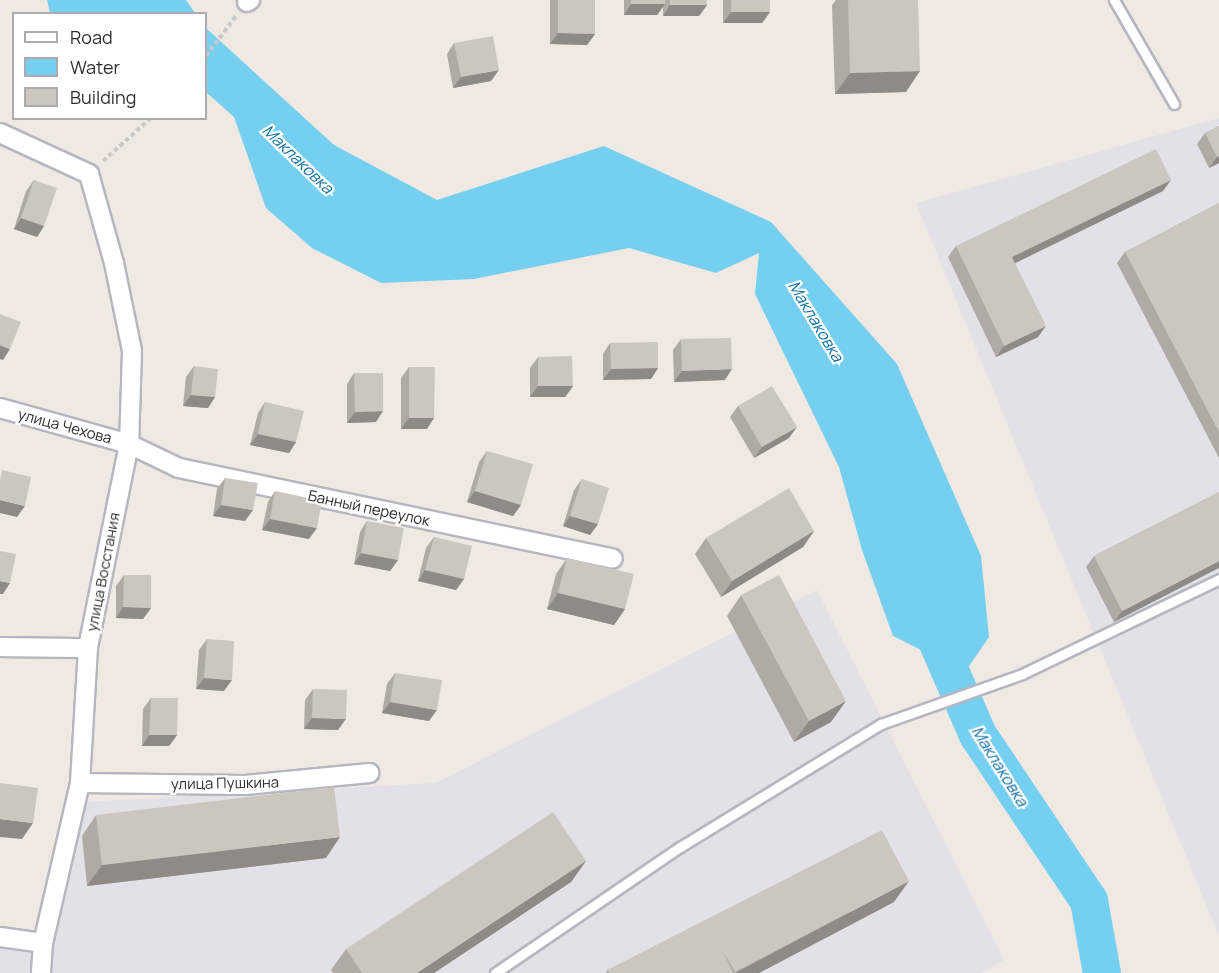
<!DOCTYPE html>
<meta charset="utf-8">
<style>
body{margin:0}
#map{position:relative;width:1219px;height:973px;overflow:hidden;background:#efe9e1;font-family:Manrope,sans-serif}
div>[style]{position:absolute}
.industrial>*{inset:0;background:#e3e1e8}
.water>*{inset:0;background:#75cff0}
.river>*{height:38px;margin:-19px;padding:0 19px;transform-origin:19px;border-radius:19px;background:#75cff0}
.path>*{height:4px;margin-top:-2px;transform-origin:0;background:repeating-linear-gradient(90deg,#c9c9c9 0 4.5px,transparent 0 7.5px)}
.roads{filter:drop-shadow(2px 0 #b4b7c1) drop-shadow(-2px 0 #b4b7c1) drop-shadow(0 2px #b4b7c1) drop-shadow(0 -2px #b4b7c1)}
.service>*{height:9px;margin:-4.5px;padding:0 4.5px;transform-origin:4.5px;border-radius:4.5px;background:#fff}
.minor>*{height:18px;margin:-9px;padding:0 9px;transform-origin:9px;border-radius:9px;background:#fff}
.wall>*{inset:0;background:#afaba4}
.shaded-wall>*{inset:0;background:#8e8b86}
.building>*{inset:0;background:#cbc7bf}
span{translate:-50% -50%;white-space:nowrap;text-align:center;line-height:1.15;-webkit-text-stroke:4.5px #fff;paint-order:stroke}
.street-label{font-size:15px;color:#2e2e2e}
.water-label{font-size:16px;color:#0d6fa3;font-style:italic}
.legend{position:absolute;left:12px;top:12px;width:195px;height:108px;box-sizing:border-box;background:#fff;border:2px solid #ababab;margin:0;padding:8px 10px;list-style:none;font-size:18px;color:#2e2e2e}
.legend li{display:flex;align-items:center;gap:12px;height:30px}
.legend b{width:30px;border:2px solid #ababab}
</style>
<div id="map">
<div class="industrial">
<div style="clip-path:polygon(1219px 118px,1219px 936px,916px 203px)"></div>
<div style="clip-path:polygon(817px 590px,1004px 960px,982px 973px,0 973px,0 941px,33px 937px,81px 802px,436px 783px)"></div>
</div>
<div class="water">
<div style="clip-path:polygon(47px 0,186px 0,195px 13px,50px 13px)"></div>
<div style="clip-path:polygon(206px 28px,334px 145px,437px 200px,604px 146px,771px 222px,897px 364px,981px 556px,989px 637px,965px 672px,893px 636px,862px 550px,839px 467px,755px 294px,759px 253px,716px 273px,629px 248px,474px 279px,381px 283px,312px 248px,266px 208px,234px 117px,206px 92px)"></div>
</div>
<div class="river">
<div style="left:926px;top:616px;width:130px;rotate:66.4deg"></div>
<div style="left:978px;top:735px;width:200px;rotate:56.2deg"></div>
<div style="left:1089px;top:901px;width:73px;rotate:79.8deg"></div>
</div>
<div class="path">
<div style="left:206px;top:56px;width:50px;rotate:-53.1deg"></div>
<div style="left:103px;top:161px;width:64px;rotate:-41.9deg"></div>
</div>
<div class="roads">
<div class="service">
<div style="left:1114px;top:0;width:120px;rotate:60deg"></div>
<div style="left:495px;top:973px;width:224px;rotate:-34.3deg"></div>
<div style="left:680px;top:847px;width:236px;rotate:-31.5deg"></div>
<div style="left:881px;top:724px;width:150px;rotate:-19.5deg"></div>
<div style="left:1022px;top:674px;width:219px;rotate:-25.7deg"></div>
</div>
<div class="minor">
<div style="left:247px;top:2px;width:4px;rotate:-34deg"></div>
<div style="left:0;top:133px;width:98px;rotate:24.7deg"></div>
<div style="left:89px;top:174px;width:92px;rotate:74.3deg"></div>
<div style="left:114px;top:263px;width:90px;rotate:78.4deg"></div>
<div style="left:132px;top:351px;width:93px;rotate:91.8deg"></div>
<div style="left:129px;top:444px;width:208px;rotate:101.4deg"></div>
<div style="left:88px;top:648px;width:135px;rotate:93.4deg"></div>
<div style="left:80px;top:783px;width:164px;rotate:103deg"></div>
<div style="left:43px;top:943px;width:30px;rotate:94deg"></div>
<div style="left:0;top:408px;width:134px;rotate:15.6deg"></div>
<div style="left:129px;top:444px;width:55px;rotate:25.6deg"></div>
<div style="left:179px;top:468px;width:443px;rotate:11.8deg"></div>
<div style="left:0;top:647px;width:88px;rotate:0.7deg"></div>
<div style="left:80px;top:783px;width:165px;rotate:0.7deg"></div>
<div style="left:245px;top:785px;width:125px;rotate:-5.5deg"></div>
<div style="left:0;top:937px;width:43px;rotate:7.9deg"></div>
</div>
</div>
<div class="wall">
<div style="clip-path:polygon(550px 0,595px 0,595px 34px,587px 45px,550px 44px)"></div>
<div style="clip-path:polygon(624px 0,707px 0,707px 5px,699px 16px,663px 16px,663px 7px,657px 15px,624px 15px)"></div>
<div style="clip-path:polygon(723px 0,770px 0,770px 12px,762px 23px,723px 23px)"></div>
<div style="clip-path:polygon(836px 0,918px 0,906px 92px,835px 94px,832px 5px)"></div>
<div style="clip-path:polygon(454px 43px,491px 81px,453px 88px,447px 54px)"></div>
<div style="clip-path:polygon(1219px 126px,1219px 163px,1209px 168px,1197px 144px,1205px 133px)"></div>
<div style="clip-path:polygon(34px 180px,44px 226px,37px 237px,14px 229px,26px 191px)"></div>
<div style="clip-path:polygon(1163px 191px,1015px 263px,1038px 337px,996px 357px,948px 257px,956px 246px)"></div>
<div style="clip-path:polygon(1219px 203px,1219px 458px,1117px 263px,1125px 252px)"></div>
<div style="clip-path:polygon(681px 339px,725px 380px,674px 382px,673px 350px)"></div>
<div style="clip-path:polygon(610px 343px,658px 368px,651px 379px,603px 380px,603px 354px)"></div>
<div style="clip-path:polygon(538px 357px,573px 386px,565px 397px,530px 397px,530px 368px)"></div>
<div style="clip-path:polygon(194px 366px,215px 397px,208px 408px,183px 406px,186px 377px)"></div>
<div style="clip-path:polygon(409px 367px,427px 429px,401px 429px,401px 378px)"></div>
<div style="clip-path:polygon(354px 373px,376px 422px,347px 423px,347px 384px)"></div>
<div style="clip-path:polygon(265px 402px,296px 442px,289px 453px,250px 445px,258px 413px)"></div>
<div style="clip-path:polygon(738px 406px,789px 438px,754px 458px,730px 417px)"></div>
<div style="clip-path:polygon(487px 451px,521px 505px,513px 516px,467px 502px,479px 462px)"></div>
<div style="clip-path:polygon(225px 478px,245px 521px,213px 516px,217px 489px)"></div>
<div style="clip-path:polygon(582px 479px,598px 524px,590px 535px,563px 526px,574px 490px)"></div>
<div style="clip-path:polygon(275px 491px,309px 539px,262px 530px,268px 502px)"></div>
<div style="clip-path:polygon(1219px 492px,1114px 622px,1086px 567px,1094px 556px)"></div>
<div style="clip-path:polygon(367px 521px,398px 560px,390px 571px,354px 564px,360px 532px)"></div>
<div style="clip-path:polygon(814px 531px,803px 547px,721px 597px,695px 554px,706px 538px)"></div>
<div style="clip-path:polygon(434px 537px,464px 579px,456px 590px,418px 581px,426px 548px)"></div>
<div style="clip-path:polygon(567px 558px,625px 609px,614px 625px,547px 609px,556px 574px)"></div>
<div style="clip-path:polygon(124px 575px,151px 608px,143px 619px,116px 618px,116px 586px)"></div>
<div style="clip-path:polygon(741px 595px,831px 722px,794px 742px,727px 616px)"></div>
<div style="clip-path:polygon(207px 639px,224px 691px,196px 689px,199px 650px)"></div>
<div style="clip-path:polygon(395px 673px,429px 721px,382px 713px,387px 684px)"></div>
<div style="clip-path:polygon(313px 689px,338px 730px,304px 729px,305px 700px)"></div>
<div style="clip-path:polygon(151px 698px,177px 735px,169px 746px,142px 746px,143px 709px)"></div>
<div style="clip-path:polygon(96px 815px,326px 858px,87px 886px,82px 836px)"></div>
<div style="clip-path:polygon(586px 861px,571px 882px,434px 973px,333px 973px,331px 970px,346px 949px)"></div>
<div style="clip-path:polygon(894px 902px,759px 973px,606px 973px,607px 970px)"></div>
</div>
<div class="shaded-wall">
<div style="clip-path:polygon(631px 4px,665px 4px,657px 15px,624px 15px)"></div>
<div style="clip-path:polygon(670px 5px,707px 5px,699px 16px,663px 16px)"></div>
<div style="clip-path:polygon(731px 12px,770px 12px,762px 23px,723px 23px)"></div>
<div style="clip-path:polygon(558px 33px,595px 34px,587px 45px,550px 44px)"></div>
<div style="clip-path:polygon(499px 70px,491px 81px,453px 88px,461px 77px)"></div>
<div style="clip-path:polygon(920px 71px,906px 92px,835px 94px,850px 73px)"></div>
<div style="clip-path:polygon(1219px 156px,1219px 163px,1209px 168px,1217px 157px)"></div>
<div style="clip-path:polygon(1171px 180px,1163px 191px,1005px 268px,1012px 257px)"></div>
<div style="clip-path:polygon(21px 218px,44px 226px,37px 237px,14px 229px)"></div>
<div style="clip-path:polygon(1046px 326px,1038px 337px,996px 357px,1004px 346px)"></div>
<div style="clip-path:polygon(0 345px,10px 349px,3px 360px,0 359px)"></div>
<div style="clip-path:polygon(658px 368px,651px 379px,603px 380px,611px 369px)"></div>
<div style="clip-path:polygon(732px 369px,725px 380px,674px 382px,682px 371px)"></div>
<div style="clip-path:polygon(538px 386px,573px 386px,565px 397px,530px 397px)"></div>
<div style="clip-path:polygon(191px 395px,215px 397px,208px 408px,183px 406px)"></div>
<div style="clip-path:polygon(383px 411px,376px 422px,347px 423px,355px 412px)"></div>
<div style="clip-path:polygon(409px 418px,434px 418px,427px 429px,401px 429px)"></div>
<div style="clip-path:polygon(797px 427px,789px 438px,754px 458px,762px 447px)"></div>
<div style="clip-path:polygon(258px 434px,296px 442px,289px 453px,250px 445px)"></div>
<div style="clip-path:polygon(475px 491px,521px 505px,513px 516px,467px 502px)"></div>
<div style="clip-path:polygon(0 500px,25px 506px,17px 517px,0 513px)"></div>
<div style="clip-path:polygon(221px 505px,253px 510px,245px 521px,213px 516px)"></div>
<div style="clip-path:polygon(570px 516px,598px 524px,590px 535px,563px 526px)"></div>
<div style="clip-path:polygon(270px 519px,317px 528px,309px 539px,262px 530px)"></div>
<div style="clip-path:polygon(814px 531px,803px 547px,721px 597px,732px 581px)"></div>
<div style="clip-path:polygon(361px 553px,398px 560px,390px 571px,354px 564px)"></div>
<div style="clip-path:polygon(1219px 561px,1219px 568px,1114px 622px,1122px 611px)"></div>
<div style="clip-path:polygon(425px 570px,464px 579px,456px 590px,418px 581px)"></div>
<div style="clip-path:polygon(0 581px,10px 583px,3px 594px,0 594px)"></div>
<div style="clip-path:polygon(558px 593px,625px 609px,614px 625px,547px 609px)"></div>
<div style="clip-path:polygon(123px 607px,151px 608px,143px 619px,116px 618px)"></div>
<div style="clip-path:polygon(204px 678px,232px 680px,224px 691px,196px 689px)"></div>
<div style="clip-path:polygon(846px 701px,831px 722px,794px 742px,809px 721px)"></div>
<div style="clip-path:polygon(390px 702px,437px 710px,429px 721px,382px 713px)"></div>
<div style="clip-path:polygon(312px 718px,346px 719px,338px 730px,304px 729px)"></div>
<div style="clip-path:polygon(149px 735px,177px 735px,169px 746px,142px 746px)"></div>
<div style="clip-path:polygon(0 819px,33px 823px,22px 839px,0 837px)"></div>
<div style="clip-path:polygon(340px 837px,326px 858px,87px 886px,102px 865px)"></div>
<div style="clip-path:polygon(586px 861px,571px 882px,434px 973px,417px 973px)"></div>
<div style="clip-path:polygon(909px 881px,894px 902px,759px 973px,735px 973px)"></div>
</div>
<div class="building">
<div style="clip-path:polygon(558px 0,595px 0,595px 34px,558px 33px)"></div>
<div style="clip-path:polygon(631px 0,665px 0,665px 4px,631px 4px)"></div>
<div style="clip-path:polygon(670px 0,707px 0,707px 5px,670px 5px)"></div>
<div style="clip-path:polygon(731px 0,770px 0,770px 12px,731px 12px)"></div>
<div style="clip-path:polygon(848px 0,918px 0,920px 71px,850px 73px)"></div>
<div style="clip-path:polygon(493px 36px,499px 70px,461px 77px,454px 43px)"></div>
<div style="clip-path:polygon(1219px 126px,1219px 156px,1217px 157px,1205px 133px)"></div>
<div style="clip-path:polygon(1156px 149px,1171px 180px,1012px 257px,1046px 326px,1004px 346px,956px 246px)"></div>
<div style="clip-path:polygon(34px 180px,57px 188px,44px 226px,21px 218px)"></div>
<div style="clip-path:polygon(1219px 203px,1219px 432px,1125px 252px)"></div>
<div style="clip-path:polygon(0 314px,21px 322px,10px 349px,0 345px)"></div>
<div style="clip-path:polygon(731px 338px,732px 369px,682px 371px,681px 339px)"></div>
<div style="clip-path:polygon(658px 342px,658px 368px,611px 369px,610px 343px)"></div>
<div style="clip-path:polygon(572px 356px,573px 386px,538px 386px,538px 357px)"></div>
<div style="clip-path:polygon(194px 366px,218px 369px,215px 397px,191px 395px)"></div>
<div style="clip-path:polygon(409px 367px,435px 367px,434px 418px,409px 418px)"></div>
<div style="clip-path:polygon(354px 373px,383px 373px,383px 411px,355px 412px)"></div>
<div style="clip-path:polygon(772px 386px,797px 427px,762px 447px,738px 406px)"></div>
<div style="clip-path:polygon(265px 402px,304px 411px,296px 442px,258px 434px)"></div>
<div style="clip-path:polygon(487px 451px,533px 464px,521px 505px,475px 491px)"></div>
<div style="clip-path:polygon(2px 470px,31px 477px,25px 506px,0 500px,0 480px)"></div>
<div style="clip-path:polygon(225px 478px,258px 483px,253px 510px,221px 505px)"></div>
<div style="clip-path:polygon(582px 479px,609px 488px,598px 524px,570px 516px)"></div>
<div style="clip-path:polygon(789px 488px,814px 531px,732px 581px,706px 538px)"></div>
<div style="clip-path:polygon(275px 491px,322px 501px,317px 528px,270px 519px)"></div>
<div style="clip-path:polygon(1219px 492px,1219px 561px,1122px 611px,1094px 556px)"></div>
<div style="clip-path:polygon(367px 521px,404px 528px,398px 560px,361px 553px)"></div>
<div style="clip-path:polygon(434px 537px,472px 546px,464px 579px,425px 570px)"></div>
<div style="clip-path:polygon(0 551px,16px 554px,10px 583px,0 581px)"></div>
<div style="clip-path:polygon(567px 558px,634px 574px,625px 609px,558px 593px)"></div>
<div style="clip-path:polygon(124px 575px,151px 575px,151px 608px,123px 607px)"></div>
<div style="clip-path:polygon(779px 575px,846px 701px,809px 721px,741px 595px)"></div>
<div style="clip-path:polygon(207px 639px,234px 641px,232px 680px,204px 678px)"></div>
<div style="clip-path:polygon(395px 673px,442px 680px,437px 710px,390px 702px)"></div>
<div style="clip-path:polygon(313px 689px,347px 690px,346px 719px,312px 718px)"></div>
<div style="clip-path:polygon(151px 698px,178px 698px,177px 735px,149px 735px)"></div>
<div style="clip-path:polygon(0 783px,38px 788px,33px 823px,0 819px)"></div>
<div style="clip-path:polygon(334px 787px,340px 837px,102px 865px,96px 815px)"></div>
<div style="clip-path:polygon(553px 812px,586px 861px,417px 973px,362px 973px,346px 949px)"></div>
<div style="clip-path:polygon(882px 830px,909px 881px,735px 972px,722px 949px,733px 973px,609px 973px,607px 970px)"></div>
</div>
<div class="street-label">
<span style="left:65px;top:426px;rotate:15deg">улица Чехова</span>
<span style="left:369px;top:508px;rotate:12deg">Банный переулок</span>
<span style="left:103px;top:572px;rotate:-79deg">улица Восстания</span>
<span style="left:225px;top:783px;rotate:-1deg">улица Пушкина</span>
</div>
<div class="water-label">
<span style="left:298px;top:159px;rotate:44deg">Маклаковка</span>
<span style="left:816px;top:321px;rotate:59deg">Маклаковка</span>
<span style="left:1000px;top:766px;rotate:58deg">Маклаковка</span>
</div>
<ul class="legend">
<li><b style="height:8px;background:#fff"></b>Road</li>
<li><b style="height:16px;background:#75cff0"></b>Water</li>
<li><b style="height:16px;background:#cbc7bf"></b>Building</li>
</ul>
</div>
